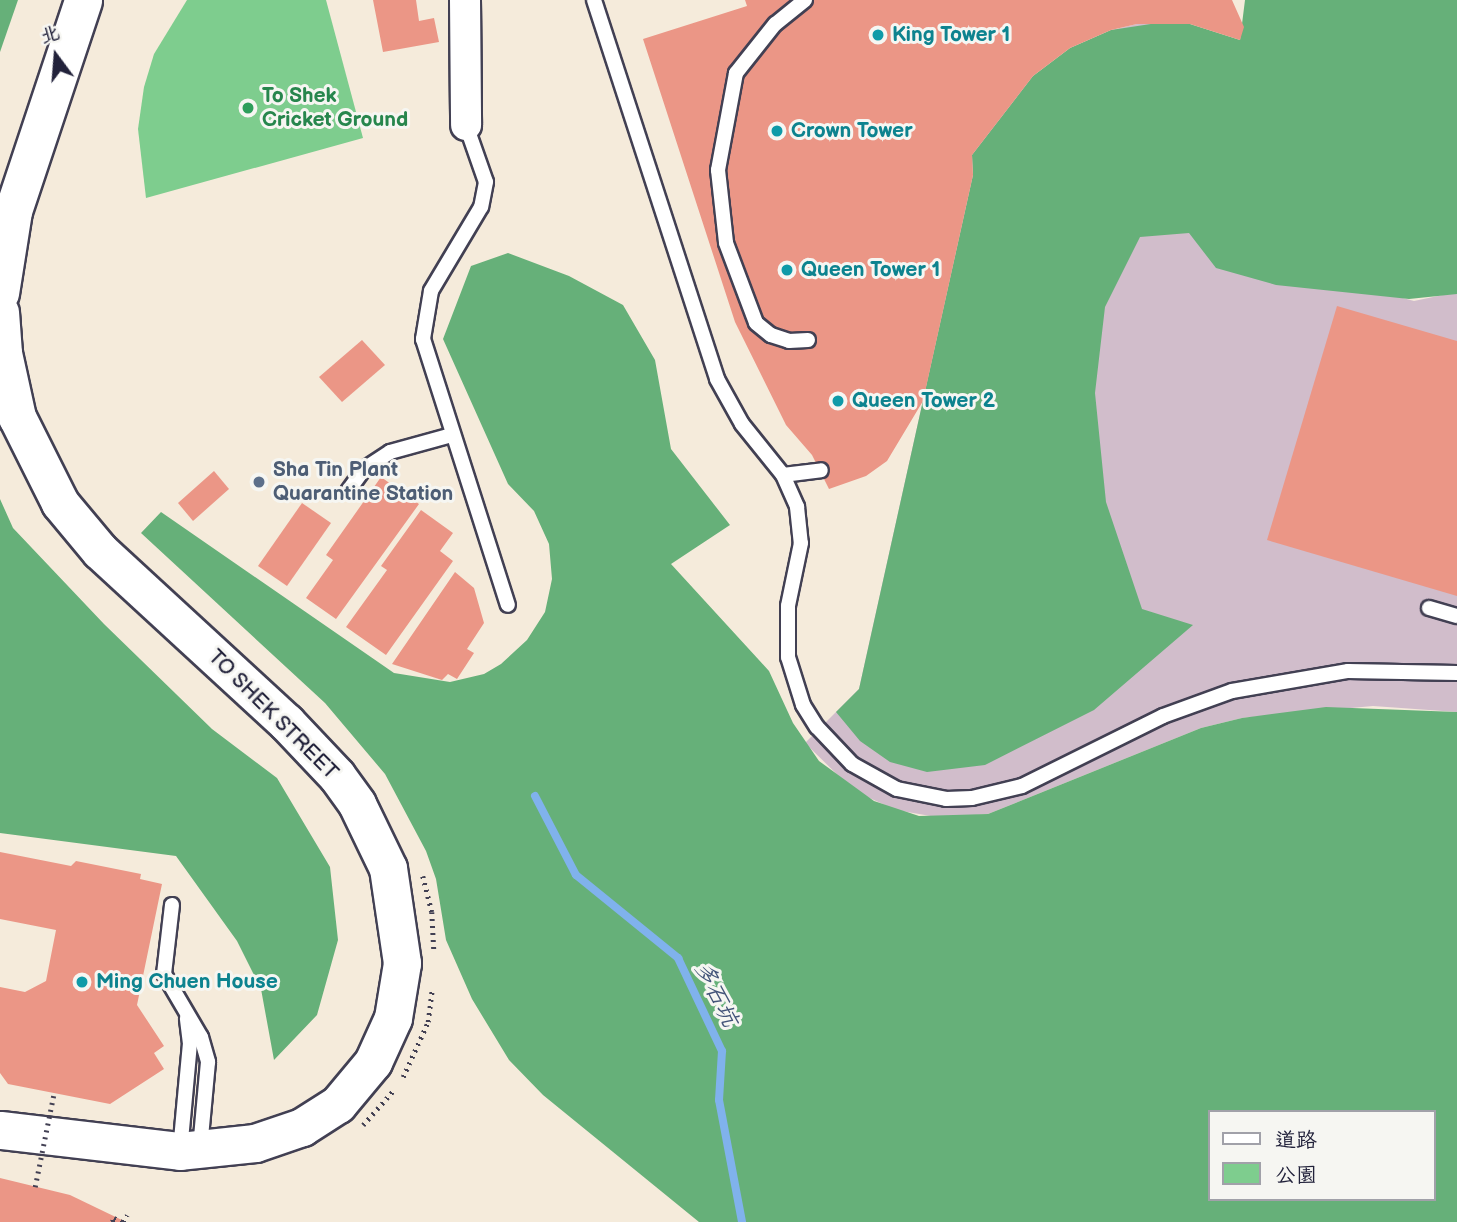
<!DOCTYPE html>
<meta charset="utf-8">
<style>
body{margin:0}
#map{position:relative;width:1457px;height:1222px;overflow:hidden;background:#f5ebdb;font-family:"Balsamiq Sans","LXGW WenKai TC",sans-serif}
div>[style]{position:absolute}
.industrial>*{inset:0;background:#d1bdcb}
.green>*{inset:0;background:#7ecd8e}
.forest>*{inset:0;background:#66b079}
.stream>*{height:8px;margin:-4px;padding:0 4px;transform-origin:4px;border-radius:4px;background:#80b2ec}
.building>*{inset:0;background:#eb9686}
.path>*{height:4.5px;margin-top:-2.25px;transform-origin:0;background:repeating-linear-gradient(90deg,#424053 0 2px,transparent 0 7px)}
.roads{filter:drop-shadow(2px 0 #424053) drop-shadow(-2px 0 #424053) drop-shadow(0 2px #424053) drop-shadow(0 -2px #424053)}
.service>*{height:14px;margin:-7px;padding:0 7px;transform-origin:7px;border-radius:7px;background:#fff}
.minor>*{height:30px;margin:-15px;padding:0 15px;transform-origin:15px;border-radius:15px;background:#fff}
.tertiary>*{height:37px;margin:-18.5px;padding:0 18.5px;transform-origin:18.5px;border-radius:18.5px;background:#fff}
.path-bridge>*{height:4.5px;margin-top:-2.25px;transform-origin:0;background:repeating-linear-gradient(90deg,#424053 0 2px,transparent 0 7px)}
.dots>*{width:19px;height:19px;translate:-50% -50%;box-sizing:border-box;border:4px solid #f6f6f2;border-radius:50%}
span{translate:-50% -50%;white-space:nowrap;text-align:center;line-height:1.15;-webkit-text-stroke:6px #f6f6f2;paint-order:stroke}
.culture-label{font-size:21px;color:#0d838f;font-weight:700}
.left{translate:0 -50%;text-align:left}
.leisure-label{font-size:21px;color:#27864d;font-weight:700}
.service-label{font-size:21px;color:#4e5e75;font-weight:700}
.street-label{font-size:21px;color:#22223b}
.water-label{font-size:23px;color:#435479;font-style:italic}
.legend{position:absolute;left:1208px;top:1110px;width:228px;height:91px;box-sizing:border-box;background:#f6f6f2;border:2px solid #a1a1a9;margin:0;padding:9px 12px;list-style:none;font-size:21px;color:#22223b}
.legend li{display:flex;align-items:center;gap:14px;height:35px}
.legend b{width:35px;border:2px solid #a1a1a9}
.north{position:absolute;left:21px;top:21px;width:70px;height:70px;-webkit-text-stroke:5px #f6f6f2;paint-order:stroke;rotate:344deg;font-size:19px;font-weight:700;line-height:28px;text-align:center;color:#22223b}
.north::after{content:'';display:block;margin:auto;width:24px;height:32px;background:#22223b;clip-path:polygon(50% 0,100% 100%,50% 72%,0 100%)}
</style>
<div id="map">
<div class="industrial">
<div style="clip-path:polygon(1137px 24px,1190px 24px,1388px 294px,1414px 301px,1457px 292px,1457px 712px,1373px 706px,1242px 718px,1201px 728px,988px 814px,942px 818px,896px 810px,854px 791px,805px 743px,859px 689px,973px 175px,972px 155px,1033px 76px,1111px 30px)"></div>
</div>
<div class="green">
<div style="clip-path:polygon(187px 0,326px 0,363px 138px,146px 198px,138px 129px,144px 87px,154px 54px)"></div>
</div>
<div class="forest">
<div style="clip-path:polygon(0 0,18px 0,0 52px)"></div>
<div style="clip-path:polygon(1245px 0,1457px 0,1457px 294px,1409px 299px,1276px 285px,1216px 268px,1189px 233px,1140px 237px,1105px 307px,1095px 393px,1106px 502px,1142px 609px,1193px 625px,1094px 710px,985px 765px,927px 772px,890px 762px,860px 741px,836px 712px,859px 689px,973px 175px,972px 155px,1033px 76px,1070px 48px,1111px 30px,1164px 22px,1190px 24px,1240px 40px)"></div>
<div style="clip-path:polygon(evenodd,508px 253px,569px 276px,623px 305px,655px 360px,671px 449px,730px 525px,671px 564px,769px 671px,793px 723px,819px 761px,874px 801px,919px 816px,988px 814px,1201px 728px,1242px 718px,1326px 707px,1457px 712px,1457px 1222px,699px 1222px,543px 1095px,509px 1060px,472px 999px,446px 940px,436px 879px,426px 851px,385px 774px,325px 703px,141px 533px,161px 512px,394px 673px,450px 682px,484px 674px,501px 664px,527px 640px,545px 612px,552px 579px,549px 544px,534px 511px,508px 484px,443px 339px,471px 266px,508px 253px,1210px 1112px,1434px 1112px,1434px 1199px,1210px 1199px,1210px 1112px)"></div>
<div style="clip-path:polygon(0 499px,13px 528px,104px 624px,212px 729px,277px 778px,330px 867px,338px 940px,317px 1015px,274px 1060px,261px 989px,237px 941px,176px 856px,0 833px)"></div>
</div>
<div class="stream">
<div style="left:535px;top:796px;width:89px;rotate:62.6deg"></div>
<div style="left:576px;top:875px;width:132px;rotate:39.1deg"></div>
<div style="left:678px;top:958px;width:103px;rotate:64.7deg"></div>
<div style="left:722px;top:1051px;width:49px;rotate:93.5deg"></div>
<div style="left:719px;top:1100px;width:124px;rotate:79.3deg"></div>
</div>
<div class="building">
<div style="clip-path:polygon(373px 0,416px 0,419px 21px,434px 18px,439px 42px,383px 52px)"></div>
<div style="clip-path:polygon(745px 0,1232px 0,1244px 27px,1240px 40px,1190px 24px,1137px 24px,1111px 30px,1070px 48px,1033px 76px,972px 155px,973px 175px,923px 401px,887px 461px,866px 476px,829px 489px,812px 455px,786px 425px,735px 322px,643px 39px,747px 6px)"></div>
<div style="clip-path:polygon(1337px 306px,1457px 341px,1457px 596px,1267px 540px)"></div>
<div style="clip-path:polygon(362px 340px,385px 365px,342px 402px,319px 377px)"></div>
<div style="clip-path:polygon(214px 471px,229px 489px,193px 521px,178px 503px)"></div>
<div style="clip-path:polygon(381px 477px,419px 504px,336px 619px,306px 598px,333px 560px,326px 555px)"></div>
<div style="clip-path:polygon(302px 503px,331px 523px,287px 586px,258px 566px)"></div>
<div style="clip-path:polygon(421px 510px,453px 533px,440px 551px,453px 561px,386px 655px,346px 627px,387px 570px,381px 566px)"></div>
<div style="clip-path:polygon(455px 572px,474px 588px,484px 623px,467px 649px,474px 653px,457px 679px,448px 674px,442px 680px,392px 664px)"></div>
<div style="clip-path:polygon(0 852px,71px 866px,76px 861px,141px 874px,140px 879px,162px 884px,137px 1005px,164px 1046px,154px 1053px,164px 1069px,110px 1104px,8px 1084px,0 1073px,0 987px,25px 992px,46px 981px,56px 930px,0 919px)"></div>
<div style="clip-path:polygon(0 1178px,70px 1195px,126px 1222px,0 1222px)"></div>
</div>
<div class="path">
<div style="left:423px;top:876px;width:37px;rotate:76deg"></div>
<div style="left:432px;top:912px;width:38px;rotate:87deg"></div>
<div style="left:403px;top:1077px;width:60px;rotate:-65.6deg"></div>
<div style="left:428px;top:1022px;width:32px;rotate:-83deg"></div>
<div style="left:363px;top:1125px;width:47px;rotate:-48.5deg"></div>
<div style="left:112px;top:1222px;width:4px;rotate:-63deg"></div>
<div style="left:114px;top:1218px;width:9px;rotate:27deg"></div>
<div style="left:123px;top:1222px;width:8px;rotate:-60deg"></div>
</div>
<div class="roads">
<div class="service">
<div style="left:594px;top:0;width:398px;rotate:72deg"></div>
<div style="left:717px;top:379px;width:51px;rotate:60.9deg"></div>
<div style="left:742px;top:424px;width:65px;rotate:51.2deg"></div>
<div style="left:783px;top:475px;width:35px;rotate:66deg"></div>
<div style="left:797px;top:507px;width:36px;rotate:84deg"></div>
<div style="left:801px;top:543px;width:64px;rotate:101.7deg"></div>
<div style="left:788px;top:606px;width:51px;rotate:90deg"></div>
<div style="left:788px;top:657px;width:50px;rotate:72.6deg"></div>
<div style="left:803px;top:705px;width:26px;rotate:58deg"></div>
<div style="left:817px;top:727px;width:51px;rotate:46.6deg"></div>
<div style="left:852px;top:764px;width:51px;rotate:29.1deg"></div>
<div style="left:897px;top:789px;width:50px;rotate:11.5deg"></div>
<div style="left:946px;top:799px;width:26px;rotate:-2deg"></div>
<div style="left:972px;top:798px;width:51px;rotate:-13.5deg"></div>
<div style="left:1022px;top:786px;width:157px;rotate:-26.4deg"></div>
<div style="left:1163px;top:716px;width:73px;rotate:-19.9deg"></div>
<div style="left:1232px;top:691px;width:118px;rotate:-9.8deg"></div>
<div style="left:1348px;top:671px;width:109px;rotate:1.1deg"></div>
<div style="left:805px;top:0;width:38px;rotate:141deg"></div>
<div style="left:775px;top:24px;width:63px;rotate:128.5deg"></div>
<div style="left:736px;top:73px;width:99px;rotate:100.5deg"></div>
<div style="left:718px;top:170px;width:73px;rotate:83.7deg"></div>
<div style="left:726px;top:243px;width:85px;rotate:69.4deg"></div>
<div style="left:756px;top:323px;width:19px;rotate:39deg"></div>
<div style="left:771px;top:335px;width:19px;rotate:18deg"></div>
<div style="left:789px;top:341px;width:19px;rotate:-3deg"></div>
<div style="left:466px;top:125px;width:60px;rotate:70.7deg"></div>
<div style="left:486px;top:182px;width:25px;rotate:101deg"></div>
<div style="left:481px;top:207px;width:98px;rotate:120.8deg"></div>
<div style="left:431px;top:291px;width:49px;rotate:99.5deg"></div>
<div style="left:423px;top:339px;width:279px;rotate:72.3deg"></div>
<div style="left:783px;top:475px;width:38px;rotate:-7deg"></div>
<div style="left:348px;top:491px;width:27px;rotate:-54deg"></div>
<div style="left:364px;top:469px;width:31px;rotate:-33deg"></div>
<div style="left:390px;top:452px;width:64px;rotate:-15.3deg"></div>
<div style="left:1429px;top:608px;width:29px;rotate:16deg"></div>
<div style="left:172px;top:905px;width:69px;rotate:96.6deg"></div>
<div style="left:164px;top:974px;width:73px;rotate:59.6deg"></div>
<div style="left:201px;top:1037px;width:26px;rotate:74deg"></div>
<div style="left:208px;top:1062px;width:87px;rotate:95.3deg"></div>
<div style="left:180px;top:1151px;width:107px;rotate:-84.7deg"></div>
<div style="left:190px;top:1044px;width:26px;rotate:-97deg"></div>
</div>
<div class="minor">
<div style="left:465px;top:0;width:125px;rotate:89.5deg"></div>
</div>
<div class="tertiary">
<div style="left:0;top:293px;width:83px;rotate:-81deg"></div>
<div style="left:13px;top:211px;width:222px;rotate:-71.6deg"></div>
<div style="left:0;top:312px;width:41px;rotate:85.8deg"></div>
<div style="left:3px;top:353px;width:66px;rotate:77.7deg"></div>
<div style="left:17px;top:417px;width:96px;rotate:63.4deg"></div>
<div style="left:60px;top:503px;width:62px;rotate:50.2deg"></div>
<div style="left:100px;top:551px;width:253px;rotate:42.6deg"></div>
<div style="left:286px;top:722px;width:74px;rotate:46.6deg"></div>
<div style="left:337px;top:776px;width:34px;rotate:54deg"></div>
<div style="left:357px;top:804px;width:71px;rotate:64.2deg"></div>
<div style="left:388px;top:868px;width:96px;rotate:81.6deg"></div>
<div style="left:402px;top:963px;width:56px;rotate:99.3deg"></div>
<div style="left:393px;top:1018px;width:48px;rotate:114.4deg"></div>
<div style="left:373px;top:1062px;width:55px;rotate:129.8deg"></div>
<div style="left:338px;top:1104px;width:43px;rotate:147.4deg"></div>
<div style="left:302px;top:1127px;width:50px;rotate:161.2deg"></div>
<div style="left:255px;top:1143px;width:75px;rotate:173.9deg"></div>
<div style="left:180px;top:1151px;width:181px;rotate:-173.3deg"></div>
</div>
</div>
<div class="path-bridge">
<div style="left:35px;top:1187px;width:96px;rotate:-78.6deg"></div>
</div>
<div class="dots">
<div style="left:878px;top:35px;background:#0f9aa8"></div>
<div style="left:248px;top:108px;background:#2e9e5b"></div>
<div style="left:777px;top:131px;background:#0f9aa8"></div>
<div style="left:787px;top:270px;background:#0f9aa8"></div>
<div style="left:838px;top:401px;background:#0f9aa8"></div>
<div style="left:259px;top:482px;background:#5c6f8a"></div>
<div style="left:82px;top:982px;background:#0f9aa8"></div>
</div>
<div class="culture-label">
<span class="left" style="left:892px;top:35px">King Tower 1</span>
<span class="left" style="left:791px;top:131px">Crown Tower</span>
<span class="left" style="left:801px;top:270px">Queen Tower 1</span>
<span class="left" style="left:852px;top:401px">Queen Tower 2</span>
<span class="left" style="left:96px;top:982px">Ming Chuen House</span>
</div>
<div class="leisure-label">
<span class="left" style="left:262px;top:108px">To Shek<br>Cricket Ground</span>
</div>
<div class="service-label">
<span class="left" style="left:273px;top:482px">Sha Tin Plant<br>Quarantine Station</span>
</div>
<div class="street-label">
<span style="left:273px;top:715px;rotate:45deg">TO SHEK STREET</span>
</div>
<div class="water-label">
<span style="left:716px;top:994px;rotate:64deg">多石坑</span>
</div>
<ul class="legend">
<li><b style="height:9px;background:#fff"></b>道路</li>
<li><b style="height:19px;background:#7ecd8e"></b>公園</li>
</ul>
<div class="north">北</div>
</div>
